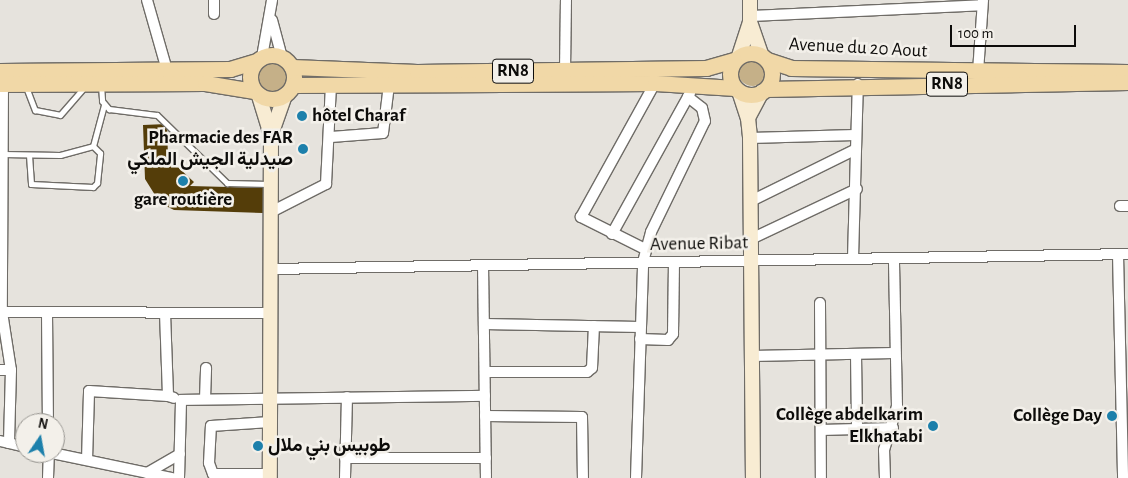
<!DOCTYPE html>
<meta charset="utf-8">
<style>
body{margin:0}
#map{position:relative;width:1128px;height:478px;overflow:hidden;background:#e6e3dd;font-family:"Alegreya Sans",Vazirmatn,sans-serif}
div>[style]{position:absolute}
.green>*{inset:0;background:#c5b088}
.round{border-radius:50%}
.building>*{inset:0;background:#543d09}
.roads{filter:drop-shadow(1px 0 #6f6c67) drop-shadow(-1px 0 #6f6c67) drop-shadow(0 1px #6f6c67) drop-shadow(0 -1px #6f6c67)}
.lane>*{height:5px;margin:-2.5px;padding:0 2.5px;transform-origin:2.5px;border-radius:2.5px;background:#fff}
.street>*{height:10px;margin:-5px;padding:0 5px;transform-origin:5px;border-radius:5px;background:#fff}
.secondary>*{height:14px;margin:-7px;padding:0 7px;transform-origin:7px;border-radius:7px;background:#f8ecd3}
.primary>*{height:15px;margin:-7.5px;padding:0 7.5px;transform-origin:7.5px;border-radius:7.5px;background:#f1d8a7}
.primary>.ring{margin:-7.5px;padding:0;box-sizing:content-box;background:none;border:15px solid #f1d8a7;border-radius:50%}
.dots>*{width:14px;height:14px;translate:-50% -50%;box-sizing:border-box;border:2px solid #f3f0ea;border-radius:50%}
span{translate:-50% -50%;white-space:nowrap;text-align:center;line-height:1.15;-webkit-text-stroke:5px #f3f0ea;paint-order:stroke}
.shield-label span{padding:1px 4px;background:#f3f0ea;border:1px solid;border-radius:4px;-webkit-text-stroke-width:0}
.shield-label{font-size:18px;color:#0d0c0a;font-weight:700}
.street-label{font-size:19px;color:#0d0c0a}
.poi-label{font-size:19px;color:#0d0c0a;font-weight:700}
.left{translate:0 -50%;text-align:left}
.right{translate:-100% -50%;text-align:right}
.north{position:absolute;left:15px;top:413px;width:50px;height:50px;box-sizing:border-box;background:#f3f0ea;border:1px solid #979590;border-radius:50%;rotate:12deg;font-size:14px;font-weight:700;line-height:20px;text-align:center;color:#0d0c0a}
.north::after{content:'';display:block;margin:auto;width:18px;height:22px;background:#1d80ab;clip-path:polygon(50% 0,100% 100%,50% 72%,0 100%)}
.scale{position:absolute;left:950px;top:25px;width:126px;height:22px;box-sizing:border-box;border:2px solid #0d0c0a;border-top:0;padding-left:6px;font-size:15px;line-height:18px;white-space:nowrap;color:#0d0c0a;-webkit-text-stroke:4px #f3f0ea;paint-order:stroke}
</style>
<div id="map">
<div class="green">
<div class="round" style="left:737px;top:54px;width:32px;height:32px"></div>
<div class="round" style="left:257px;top:57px;width:36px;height:36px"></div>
</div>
<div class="building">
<div style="clip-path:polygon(167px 124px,168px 158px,194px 182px,190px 186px,265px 188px,263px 213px,174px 210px,160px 203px,145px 179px,143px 125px)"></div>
</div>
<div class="roads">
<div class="lane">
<div style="left:101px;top:85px;width:16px;rotate:86deg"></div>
<div style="left:102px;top:101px;width:11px;rotate:49deg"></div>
<div style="left:109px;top:109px;width:48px;rotate:7.1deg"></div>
<div style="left:157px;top:115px;width:98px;rotate:44.2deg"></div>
<div style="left:227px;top:183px;width:42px;rotate:1.4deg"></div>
<div style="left:26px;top:87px;width:25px;rotate:69deg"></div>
<div style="left:35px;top:110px;width:25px;rotate:11deg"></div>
<div style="left:60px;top:115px;width:38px;rotate:-49deg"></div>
<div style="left:3px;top:154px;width:57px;rotate:1deg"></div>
<div style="left:60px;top:155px;width:34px;rotate:-15deg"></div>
<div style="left:93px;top:146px;width:42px;rotate:-75deg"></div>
<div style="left:29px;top:155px;width:29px;rotate:86deg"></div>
<div style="left:31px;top:184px;width:62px;rotate:2.8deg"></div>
<div style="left:93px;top:187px;width:6px;rotate:-45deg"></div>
<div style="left:97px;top:183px;width:30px;rotate:-84deg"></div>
<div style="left:100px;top:153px;width:10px;rotate:-135deg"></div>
</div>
<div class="street">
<div style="left:147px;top:0;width:73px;rotate:74.1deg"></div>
<div style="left:214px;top:14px;width:14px;rotate:-90deg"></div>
<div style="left:751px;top:16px;width:231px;rotate:-2.7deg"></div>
<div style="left:272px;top:20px;width:39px;rotate:75deg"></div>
<div style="left:262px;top:57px;width:58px;rotate:-80deg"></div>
<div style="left:565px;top:70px;width:70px;rotate:-89.2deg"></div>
<div style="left:978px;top:72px;width:72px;rotate:-86deg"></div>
<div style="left:3px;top:84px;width:228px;rotate:90.3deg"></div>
<div style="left:2px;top:312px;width:59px;rotate:81.2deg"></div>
<div style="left:11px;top:370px;width:73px;rotate:91.6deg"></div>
<div style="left:331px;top:137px;width:52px;rotate:-4.4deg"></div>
<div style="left:383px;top:133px;width:48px;rotate:-82.9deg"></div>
<div style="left:750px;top:138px;width:105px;rotate:-1.6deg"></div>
<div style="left:751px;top:201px;width:117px;rotate:-26.3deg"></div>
<div style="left:1120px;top:206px;width:8px"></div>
<div style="left:271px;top:212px;width:62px;rotate:-27deg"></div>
<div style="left:326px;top:184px;width:98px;rotate:-87.1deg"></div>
<div style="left:612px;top:234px;width:161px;rotate:-61deg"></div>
<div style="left:751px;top:239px;width:117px;rotate:-25.3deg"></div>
<div style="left:645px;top:249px;width:72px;rotate:-153.4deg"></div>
<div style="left:581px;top:217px;width:153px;rotate:-61.1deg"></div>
<div style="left:1118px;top:254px;width:224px;rotate:88.7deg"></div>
<div style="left:853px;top:258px;width:174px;rotate:-88.4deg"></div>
<div style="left:483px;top:265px;width:213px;rotate:89.2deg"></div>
<div style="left:271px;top:269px;width:857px;rotate:-1deg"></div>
<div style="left:820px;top:303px;width:175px;rotate:89.7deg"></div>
<div style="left:0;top:312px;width:271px;rotate:0.2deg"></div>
<div style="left:47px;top:313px;width:110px;rotate:89.5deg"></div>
<div style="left:165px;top:313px;width:83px;rotate:87.9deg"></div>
<div style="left:168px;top:396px;width:6px;rotate:18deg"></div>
<div style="left:484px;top:324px;width:156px;rotate:1.1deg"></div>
<div style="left:640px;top:339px;width:28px;rotate:2deg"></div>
<div style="left:668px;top:340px;width:8px;rotate:-50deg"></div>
<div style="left:673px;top:334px;width:72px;rotate:-89.2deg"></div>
<div style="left:856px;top:354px;width:75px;rotate:89.2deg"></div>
<div style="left:752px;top:356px;width:142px;rotate:-1.2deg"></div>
<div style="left:0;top:370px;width:11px"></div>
<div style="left:485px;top:372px;width:102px"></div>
<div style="left:587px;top:372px;width:6px;rotate:-39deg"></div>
<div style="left:592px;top:368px;width:42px;rotate:-87.3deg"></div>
<div style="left:205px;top:399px;width:31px;rotate:-88deg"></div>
<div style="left:485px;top:416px;width:97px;rotate:0.6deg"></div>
<div style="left:582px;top:417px;width:61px;rotate:89.1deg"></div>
<div style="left:821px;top:430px;width:72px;rotate:-1.6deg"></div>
<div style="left:0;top:441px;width:26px;rotate:13deg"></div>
<div style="left:52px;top:453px;width:123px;rotate:11.8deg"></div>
<div style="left:345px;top:458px;width:141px"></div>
<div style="left:87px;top:460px;width:69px;rotate:-88.3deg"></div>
<div style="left:89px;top:391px;width:79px;rotate:3.6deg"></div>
<div style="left:147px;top:473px;width:38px;rotate:-30deg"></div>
<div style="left:270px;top:474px;width:57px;rotate:180deg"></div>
<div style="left:213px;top:474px;width:12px;rotate:-110deg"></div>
<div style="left:209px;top:463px;width:37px;rotate:-87deg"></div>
<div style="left:211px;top:426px;width:59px;rotate:-3.9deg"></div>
<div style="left:48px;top:478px;width:25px;rotate:-88deg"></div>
<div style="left:179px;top:478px;width:78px;rotate:-88.5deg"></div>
<div style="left:181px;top:400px;width:304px;rotate:-0.8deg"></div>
<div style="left:345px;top:478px;width:81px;rotate:-88.6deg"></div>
<div style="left:636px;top:478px;width:216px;rotate:-88.1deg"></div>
<div style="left:643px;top:262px;width:31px;rotate:-75deg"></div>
<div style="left:651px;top:232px;width:123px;rotate:-64.1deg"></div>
<div style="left:705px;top:121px;width:13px;rotate:-103deg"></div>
<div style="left:702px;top:108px;width:18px;rotate:-142deg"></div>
<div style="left:885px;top:478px;width:28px;rotate:-92deg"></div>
<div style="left:884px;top:450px;width:46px;rotate:-73.5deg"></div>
<div style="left:897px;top:406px;width:148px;rotate:-91.2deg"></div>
</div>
<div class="secondary">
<div style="left:750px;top:22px;width:36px;rotate:71deg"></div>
<div style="left:739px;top:56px;width:36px;rotate:-72deg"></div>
<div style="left:750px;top:22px;width:22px;rotate:-90deg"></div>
<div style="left:739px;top:91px;width:28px;rotate:72deg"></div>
<div style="left:748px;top:118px;width:20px;rotate:84deg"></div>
<div style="left:750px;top:138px;width:340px;rotate:89.5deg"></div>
<div style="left:259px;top:96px;width:41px;rotate:72.9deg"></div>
<div style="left:271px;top:135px;width:343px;rotate:90.2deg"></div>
<div style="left:748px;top:118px;width:30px;rotate:-62deg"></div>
<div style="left:271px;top:135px;width:42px;rotate:-70.7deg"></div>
</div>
<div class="primary">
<div class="ring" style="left:730px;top:53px;width:27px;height:27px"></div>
<div class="ring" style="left:250px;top:55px;width:29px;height:29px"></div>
<div style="left:767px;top:60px;width:25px;rotate:18deg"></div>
<div style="left:791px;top:68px;width:337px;rotate:0.7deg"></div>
<div style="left:292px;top:67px;width:125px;rotate:2.3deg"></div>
<div style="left:417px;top:72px;width:289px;rotate:-0.8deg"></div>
<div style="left:706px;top:68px;width:29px;rotate:-16deg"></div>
<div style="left:0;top:71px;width:230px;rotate:-0.5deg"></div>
<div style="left:230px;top:69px;width:27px;rotate:-17deg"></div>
<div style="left:0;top:84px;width:205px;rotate:-0.3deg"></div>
<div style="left:205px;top:83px;width:50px;rotate:9.3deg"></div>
<div style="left:293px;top:85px;width:362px;rotate:-0.3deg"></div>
<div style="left:655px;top:83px;width:80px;rotate:3.6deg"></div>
<div style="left:766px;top:89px;width:362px;rotate:-1.1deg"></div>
</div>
</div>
<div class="dots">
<div style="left:302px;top:116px;background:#1d80ab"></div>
<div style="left:303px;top:149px;background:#1d80ab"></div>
<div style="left:183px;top:181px;background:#1d80ab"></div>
<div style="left:1112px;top:416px;background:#1d80ab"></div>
<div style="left:933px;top:426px;background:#1d80ab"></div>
<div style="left:258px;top:446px;background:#1d80ab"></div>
</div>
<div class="shield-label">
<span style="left:513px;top:71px">RN8</span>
<span style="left:947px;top:84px">RN8</span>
</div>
<div class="street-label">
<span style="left:858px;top:48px;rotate:3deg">Avenue du 20 Aout</span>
<span style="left:699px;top:244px;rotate:-1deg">Avenue Ribat</span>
</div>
<div class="poi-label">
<span class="left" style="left:312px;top:116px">hôtel Charaf</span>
<span class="right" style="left:293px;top:149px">Pharmacie des FAR<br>صيدلية الجيش الملكي</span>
<span style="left:183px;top:200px">gare routière</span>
<span class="right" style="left:923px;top:426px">Collège abdelkarim<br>Elkhatabi</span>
<span class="right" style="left:1102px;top:416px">Collège Day</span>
<span class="left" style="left:268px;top:446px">طوبيس بني ملال</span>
</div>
<div class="north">N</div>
<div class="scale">100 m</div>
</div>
